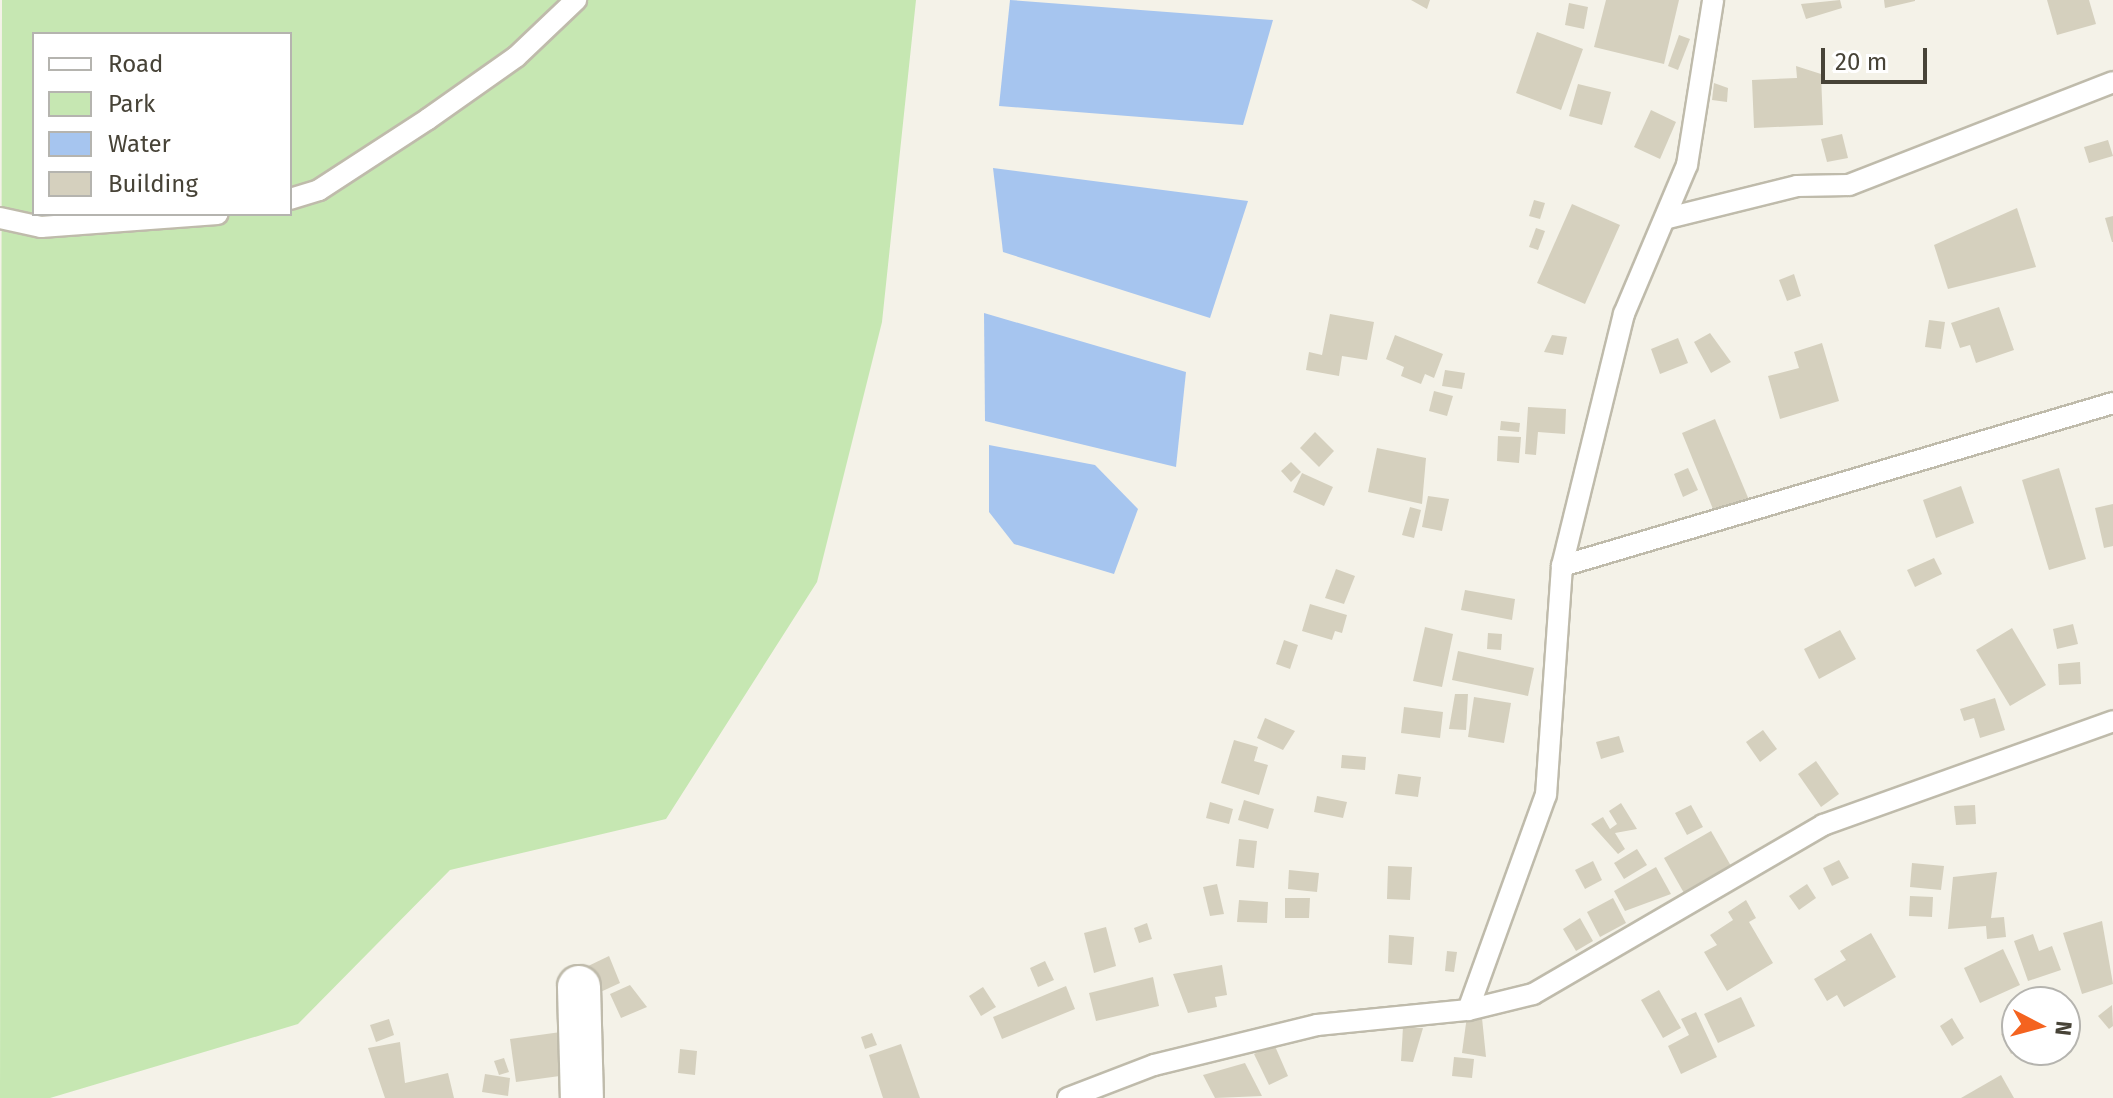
<!DOCTYPE html>
<style>
body{margin:0}
#map{position:relative;width:2113px;height:1098px;overflow:hidden;background:#f4f2e8;font-family:"Fira Sans",sans-serif}
div>[style]{position:absolute}
.green>*{inset:0;background:#c6e7b2}
.water>*{inset:0;background:#a6c5ef}
.building>*{inset:0;background:#d5d0be}
.roads{filter:drop-shadow(2px 0 #bfbbab) drop-shadow(-2px 0 #bfbbab) drop-shadow(0 2px #bfbbab) drop-shadow(0 -2px #bfbbab)}
.lane>*{height:20px;margin:-10px;padding:0 10px;transform-origin:10px;border-radius:10px;background:#fff}
.street>*{height:42px;margin:-21px;padding:0 21px;transform-origin:21px;border-radius:21px;background:#fff}
span{translate:-50% -50%;white-space:nowrap;text-align:center;line-height:1.15;-webkit-text-stroke:6px #fff;paint-order:stroke}
.legend{position:absolute;left:32px;top:32px;width:260px;height:184px;box-sizing:border-box;background:#fff;border:2px solid #b5b4af;margin:0;padding:10px 14px;list-style:none;font-size:24px;color:#474337}
.legend li{display:flex;align-items:center;gap:16px;height:40px}
.legend b{width:40px;border:2px solid #b5b4af}
.north{position:absolute;left:2001px;top:986px;width:80px;height:80px;box-sizing:border-box;background:#fff;border:2px solid #b5b4af;border-radius:50%;rotate:96deg;font-size:22px;font-weight:700;line-height:32px;text-align:center;color:#474337}
.north::after{content:'';display:block;margin:auto;width:28px;height:36px;background:#f4631f;clip-path:polygon(50% 0,100% 100%,50% 72%,0 100%)}
.scale{position:absolute;left:1821px;top:48px;width:106px;height:36px;box-sizing:border-box;border:4px solid #474337;border-top:0;padding-left:10px;font-size:24px;line-height:28px;white-space:nowrap;color:#474337;-webkit-text-stroke:6px #fff;paint-order:stroke}
</style>
<div id="map">
<div class="green">
<div style="clip-path:polygon(evenodd,2px 0,916px 0,882px 322px,817px 582px,666px 819px,450px 870px,298px 1024px,50px 1098px,0 1098px,2px 0,34px 34px,290px 34px,290px 214px,34px 214px,34px 34px)"></div>
</div>
<div class="water">
<div style="clip-path:polygon(1010px 0,1273px 20px,1243px 125px,999px 106px)"></div>
<div style="clip-path:polygon(993px 168px,1248px 201px,1210px 318px,1003px 252px)"></div>
<div style="clip-path:polygon(984px 313px,1186px 372px,1176px 467px,985px 421px)"></div>
<div style="clip-path:polygon(989px 445px,1095px 465px,1138px 509px,1114px 574px,1014px 544px,989px 512px)"></div>
</div>
<div class="building">
<div style="clip-path:polygon(1411px 0,1430px 0,1427px 9px)"></div>
<div style="clip-path:polygon(1606px 0,1679px 0,1664px 64px,1594px 47px)"></div>
<div style="clip-path:polygon(1840px 0,1842px 8px,1806px 19px,1801px 4px)"></div>
<div style="clip-path:polygon(1884px 0,1915px 0,1915px 1px,1885px 8px)"></div>
<div style="clip-path:polygon(2047px 0,2089px 0,2096px 24px,2057px 35px)"></div>
<div style="clip-path:polygon(1569px 3px,1588px 7px,1584px 29px,1565px 25px)"></div>
<div style="clip-path:polygon(1537px 32px,1583px 49px,1561px 110px,1516px 93px)"></div>
<div style="clip-path:polygon(1679px 35px,1690px 39px,1678px 70px,1668px 66px)"></div>
<div style="clip-path:polygon(1796px 66px,1821px 74px,1823px 125px,1754px 128px,1752px 80px,1797px 78px)"></div>
<div style="clip-path:polygon(1714px 83px,1728px 88px,1727px 102px,1712px 100px)"></div>
<div style="clip-path:polygon(1578px 84px,1611px 92px,1602px 125px,1569px 116px)"></div>
<div style="clip-path:polygon(1651px 110px,1676px 122px,1660px 159px,1634px 147px)"></div>
<div style="clip-path:polygon(1842px 134px,1848px 158px,1827px 162px,1821px 139px)"></div>
<div style="clip-path:polygon(2108px 140px,2113px 156px,2089px 163px,2084px 147px)"></div>
<div style="clip-path:polygon(1534px 200px,1545px 203px,1540px 219px,1529px 216px)"></div>
<div style="clip-path:polygon(1572px 204px,1620px 225px,1585px 304px,1537px 283px)"></div>
<div style="clip-path:polygon(2017px 208px,2036px 267px,1948px 289px,1934px 245px)"></div>
<div style="clip-path:polygon(2113px 216px,2113px 242px,2112px 242px,2105px 218px)"></div>
<div style="clip-path:polygon(1536px 228px,1545px 231px,1538px 250px,1529px 247px)"></div>
<div style="clip-path:polygon(1794px 274px,1801px 296px,1787px 301px,1779px 280px)"></div>
<div style="clip-path:polygon(1999px 307px,2014px 350px,1976px 363px,1970px 345px,1960px 348px,1951px 323px)"></div>
<div style="clip-path:polygon(1330px 314px,1374px 322px,1367px 360px,1342px 356px,1339px 376px,1306px 370px,1309px 352px,1322px 355px)"></div>
<div style="clip-path:polygon(1929px 320px,1945px 322px,1941px 349px,1925px 347px)"></div>
<div style="clip-path:polygon(1710px 333px,1731px 362px,1711px 373px,1694px 342px)"></div>
<div style="clip-path:polygon(1395px 335px,1443px 354px,1434px 378px,1425px 374px,1421px 384px,1401px 376px,1404px 367px,1386px 359px)"></div>
<div style="clip-path:polygon(1552px 335px,1567px 337px,1563px 355px,1544px 352px)"></div>
<div style="clip-path:polygon(1678px 338px,1688px 363px,1660px 374px,1651px 349px)"></div>
<div style="clip-path:polygon(1822px 343px,1839px 401px,1780px 419px,1768px 376px,1799px 368px,1794px 352px)"></div>
<div style="clip-path:polygon(1445px 370px,1465px 373px,1462px 389px,1442px 386px)"></div>
<div style="clip-path:polygon(1434px 391px,1453px 396px,1447px 416px,1429px 411px)"></div>
<div style="clip-path:polygon(1528px 407px,1566px 409px,1565px 434px,1538px 432px,1536px 455px,1525px 454px)"></div>
<div style="clip-path:polygon(1715px 419px,1749px 500px,1715px 514px,1682px 433px)"></div>
<div style="clip-path:polygon(1501px 421px,1520px 423px,1519px 432px,1500px 430px)"></div>
<div style="clip-path:polygon(1315px 432px,1334px 451px,1319px 467px,1300px 448px)"></div>
<div style="clip-path:polygon(1498px 436px,1521px 437px,1519px 463px,1497px 461px)"></div>
<div style="clip-path:polygon(1377px 448px,1426px 458px,1422px 504px,1368px 492px)"></div>
<div style="clip-path:polygon(1291px 462px,1301px 472px,1291px 482px,1281px 471px)"></div>
<div style="clip-path:polygon(1688px 468px,1698px 490px,1683px 497px,1674px 474px)"></div>
<div style="clip-path:polygon(2059px 468px,2086px 559px,2049px 570px,2022px 480px)"></div>
<div style="clip-path:polygon(1302px 473px,1333px 487px,1324px 506px,1293px 492px)"></div>
<div style="clip-path:polygon(1961px 486px,1974px 523px,1936px 538px,1923px 500px)"></div>
<div style="clip-path:polygon(1428px 496px,1449px 499px,1442px 531px,1422px 527px)"></div>
<div style="clip-path:polygon(2113px 504px,2113px 546px,2104px 548px,2095px 508px)"></div>
<div style="clip-path:polygon(1410px 507px,1421px 510px,1414px 538px,1402px 535px)"></div>
<div style="clip-path:polygon(1934px 558px,1942px 574px,1915px 587px,1907px 570px)"></div>
<div style="clip-path:polygon(1336px 569px,1355px 576px,1344px 604px,1325px 598px)"></div>
<div style="clip-path:polygon(1465px 590px,1515px 599px,1512px 620px,1461px 610px)"></div>
<div style="clip-path:polygon(1310px 604px,1347px 615px,1342px 633px,1335px 631px,1332px 640px,1302px 631px)"></div>
<div style="clip-path:polygon(2073px 624px,2078px 644px,2057px 649px,2053px 629px)"></div>
<div style="clip-path:polygon(1425px 627px,1453px 634px,1442px 687px,1413px 681px)"></div>
<div style="clip-path:polygon(2012px 628px,2046px 685px,2010px 706px,1976px 650px)"></div>
<div style="clip-path:polygon(1840px 630px,1856px 659px,1819px 679px,1804px 649px)"></div>
<div style="clip-path:polygon(1488px 633px,1502px 634px,1501px 650px,1487px 649px)"></div>
<div style="clip-path:polygon(1284px 640px,1298px 645px,1290px 669px,1276px 664px)"></div>
<div style="clip-path:polygon(1458px 651px,1534px 668px,1528px 696px,1452px 680px)"></div>
<div style="clip-path:polygon(2080px 662px,2081px 684px,2059px 685px,2058px 664px)"></div>
<div style="clip-path:polygon(1455px 694px,1468px 694px,1466px 730px,1449px 729px)"></div>
<div style="clip-path:polygon(1474px 697px,1511px 703px,1504px 743px,1468px 737px)"></div>
<div style="clip-path:polygon(1995px 698px,2005px 730px,1980px 738px,1974px 718px,1964px 721px,1960px 709px)"></div>
<div style="clip-path:polygon(1404px 707px,1443px 712px,1440px 738px,1401px 733px)"></div>
<div style="clip-path:polygon(1265px 718px,1295px 731px,1283px 750px,1257px 738px)"></div>
<div style="clip-path:polygon(1763px 730px,1777px 749px,1760px 762px,1746px 742px)"></div>
<div style="clip-path:polygon(1619px 736px,1624px 752px,1601px 759px,1596px 742px)"></div>
<div style="clip-path:polygon(1234px 740px,1258px 747px,1254px 761px,1268px 765px,1259px 795px,1221px 783px)"></div>
<div style="clip-path:polygon(1342px 755px,1366px 757px,1365px 770px,1341px 768px)"></div>
<div style="clip-path:polygon(1816px 761px,1839px 794px,1821px 807px,1798px 774px)"></div>
<div style="clip-path:polygon(1398px 774px,1421px 777px,1418px 797px,1395px 794px)"></div>
<div style="clip-path:polygon(1317px 796px,1347px 802px,1343px 818px,1314px 812px)"></div>
<div style="clip-path:polygon(1244px 800px,1274px 809px,1268px 829px,1238px 820px)"></div>
<div style="clip-path:polygon(1210px 802px,1233px 809px,1229px 824px,1206px 818px)"></div>
<div style="clip-path:polygon(1621px 803px,1637px 829px,1615px 833px,1625px 849px,1618px 854px,1591px 824px,1603px 817px,1610px 829px,1617px 824px,1609px 811px)"></div>
<div style="clip-path:polygon(1691px 805px,1703px 827px,1687px 835px,1675px 813px)"></div>
<div style="clip-path:polygon(1975px 805px,1976px 824px,1956px 825px,1954px 806px)"></div>
<div style="clip-path:polygon(1711px 831px,1731px 866px,1684px 893px,1664px 858px)"></div>
<div style="clip-path:polygon(1239px 839px,1257px 841px,1254px 868px,1236px 866px)"></div>
<div style="clip-path:polygon(1637px 849px,1647px 865px,1624px 879px,1614px 863px)"></div>
<div style="clip-path:polygon(1839px 860px,1849px 878px,1832px 886px,1823px 868px)"></div>
<div style="clip-path:polygon(1593px 861px,1602px 880px,1585px 889px,1575px 870px)"></div>
<div style="clip-path:polygon(1912px 863px,1944px 866px,1941px 890px,1910px 887px)"></div>
<div style="clip-path:polygon(1388px 866px,1412px 867px,1410px 900px,1387px 899px)"></div>
<div style="clip-path:polygon(1656px 867px,1671px 894px,1625px 911px,1614px 891px)"></div>
<div style="clip-path:polygon(1289px 870px,1319px 873px,1317px 892px,1288px 889px)"></div>
<div style="clip-path:polygon(1997px 872px,1991px 918px,2004px 917px,2006px 937px,1987px 939px,1986px 926px,1948px 929px,1953px 877px)"></div>
<div style="clip-path:polygon(1217px 884px,1224px 914px,1210px 916px,1203px 887px)"></div>
<div style="clip-path:polygon(1807px 884px,1816px 898px,1799px 910px,1789px 896px)"></div>
<div style="clip-path:polygon(1910px 896px,1933px 897px,1932px 917px,1909px 916px)"></div>
<div style="clip-path:polygon(1285px 898px,1310px 898px,1309px 918px,1285px 918px)"></div>
<div style="clip-path:polygon(1613px 898px,1626px 923px,1600px 937px,1587px 912px)"></div>
<div style="clip-path:polygon(1239px 900px,1268px 902px,1267px 923px,1237px 922px)"></div>
<div style="clip-path:polygon(1746px 900px,1756px 918px,1749px 922px,1773px 963px,1727px 991px,1704px 952px,1717px 945px,1710px 935px,1733px 920px,1728px 912px)"></div>
<div style="clip-path:polygon(1580px 918px,1593px 941px,1576px 951px,1563px 929px)"></div>
<div style="clip-path:polygon(2102px 921px,2113px 984px,2082px 994px,2063px 933px)"></div>
<div style="clip-path:polygon(1147px 923px,1152px 939px,1139px 943px,1134px 928px)"></div>
<div style="clip-path:polygon(1106px 927px,1116px 966px,1094px 973px,1084px 933px)"></div>
<div style="clip-path:polygon(1871px 933px,1896px 977px,1844px 1007px,1837px 995px,1827px 1001px,1814px 979px,1846px 960px,1840px 951px)"></div>
<div style="clip-path:polygon(2033px 934px,2039px 951px,2052px 946px,2061px 970px,2028px 981px,2014px 941px)"></div>
<div style="clip-path:polygon(1389px 935px,1414px 937px,1412px 965px,1388px 963px)"></div>
<div style="clip-path:polygon(2003px 949px,2020px 985px,1980px 1003px,1964px 968px)"></div>
<div style="clip-path:polygon(1447px 951px,1457px 952px,1454px 972px,1445px 971px)"></div>
<div style="clip-path:polygon(609px 956px,620px 983px,596px 994px,584px 968px)"></div>
<div style="clip-path:polygon(1045px 961px,1054px 980px,1038px 987px,1030px 968px)"></div>
<div style="clip-path:polygon(1222px 965px,1227px 995px,1215px 997px,1217px 1007px,1188px 1013px,1173px 974px)"></div>
<div style="clip-path:polygon(1153px 977px,1159px 1006px,1096px 1021px,1089px 993px)"></div>
<div style="clip-path:polygon(630px 985px,647px 1007px,621px 1018px,610px 994px)"></div>
<div style="clip-path:polygon(1066px 986px,1075px 1009px,1002px 1039px,993px 1017px)"></div>
<div style="clip-path:polygon(983px 987px,996px 1007px,981px 1016px,969px 996px)"></div>
<div style="clip-path:polygon(1659px 990px,1681px 1028px,1663px 1038px,1641px 1000px)"></div>
<div style="clip-path:polygon(1741px 997px,1755px 1026px,1718px 1043px,1704px 1014px)"></div>
<div style="clip-path:polygon(2112px 1005px,2113px 1026px,2109px 1029px,2098px 1016px)"></div>
<div style="clip-path:polygon(1696px 1012px,1717px 1057px,1681px 1074px,1668px 1046px,1689px 1035px,1681px 1019px)"></div>
<div style="clip-path:polygon(1467px 1016px,1482px 1018px,1486px 1057px,1462px 1053px)"></div>
<div style="clip-path:polygon(1952px 1018px,1964px 1038px,1952px 1046px,1940px 1026px)"></div>
<div style="clip-path:polygon(389px 1019px,394px 1035px,376px 1042px,370px 1025px)"></div>
<div style="clip-path:polygon(2017px 1026px,2017px 1051px,2011px 1054px,2001px 1034px)"></div>
<div style="clip-path:polygon(1403px 1027px,1423px 1028px,1413px 1062px,1401px 1061px)"></div>
<div style="clip-path:polygon(561px 1032px,567px 1075px,516px 1082px,510px 1039px)"></div>
<div style="clip-path:polygon(872px 1033px,877px 1045px,865px 1049px,861px 1037px)"></div>
<div style="clip-path:polygon(400px 1042px,405px 1083px,448px 1073px,454px 1098px,385px 1098px,368px 1048px)"></div>
<div style="clip-path:polygon(901px 1044px,920px 1098px,883px 1098px,869px 1055px)"></div>
<div style="clip-path:polygon(1274px 1044px,1288px 1076px,1269px 1085px,1254px 1054px)"></div>
<div style="clip-path:polygon(680px 1049px,697px 1051px,695px 1075px,678px 1073px)"></div>
<div style="clip-path:polygon(1454px 1057px,1474px 1059px,1472px 1078px,1452px 1076px)"></div>
<div style="clip-path:polygon(504px 1058px,509px 1072px,499px 1075px,494px 1061px)"></div>
<div style="clip-path:polygon(1245px 1063px,1262px 1096px,1215px 1098px,1203px 1075px)"></div>
<div style="clip-path:polygon(485px 1074px,510px 1078px,508px 1096px,482px 1092px)"></div>
<div style="clip-path:polygon(2001px 1075px,2014px 1098px,1961px 1098px)"></div>
</div>
<div class="roads">
<div class="lane">
<div style="left:290px;top:199px;width:30px;rotate:-17deg"></div>
<div style="left:319px;top:190px;width:130px;rotate:-33.1deg"></div>
<div style="left:428px;top:119px;width:108px;rotate:-35.2deg"></div>
<div style="left:516px;top:57px;width:83px;rotate:-43.5deg"></div>
<div style="left:0;top:218px;width:42px;rotate:12.4deg"></div>
<div style="left:41px;top:227px;width:177px;rotate:-4.2deg"></div>
<div style="left:1668px;top:218px;width:133px;rotate:-13.9deg"></div>
<div style="left:1797px;top:186px;width:52px;rotate:-1.1deg"></div>
<div style="left:1849px;top:185px;width:283px;rotate:-21.3deg"></div>
<div style="left:1562px;top:566px;width:575px;rotate:-16.48deg"></div>
<div style="left:1468px;top:1010px;width:229px;rotate:-70.1deg"></div>
<div style="left:1546px;top:795px;width:230px;rotate:-86deg"></div>
<div style="left:1562px;top:566px;width:260px;rotate:-76.2deg"></div>
<div style="left:1624px;top:314px;width:162px;rotate:-67.1deg"></div>
<div style="left:1687px;top:165px;width:167px;rotate:-81deg"></div>
<div style="left:1068px;top:1098px;width:92px;rotate:-21deg"></div>
<div style="left:1154px;top:1065px;width:168px;rotate:-13.8deg"></div>
<div style="left:1317px;top:1025px;width:152px;rotate:-5.7deg"></div>
<div style="left:1468px;top:1010px;width:67px;rotate:-13.8deg"></div>
<div style="left:1533px;top:994px;width:336px;rotate:-30.2deg"></div>
<div style="left:1823px;top:825px;width:308px;rotate:-19.7deg"></div>
</div>
<div class="street">
<div style="left:579px;top:987px;width:111px;rotate:88.5deg"></div>
</div>
</div>
<ul class="legend">
<li><b style="height:10px;background:#fff"></b>Road</li>
<li><b style="height:22px;background:#c6e7b2"></b>Park</li>
<li><b style="height:22px;background:#a6c5ef"></b>Water</li>
<li><b style="height:22px;background:#d5d0be"></b>Building</li>
</ul>
<div class="north">N</div>
<div class="scale">20 m</div>
</div>
